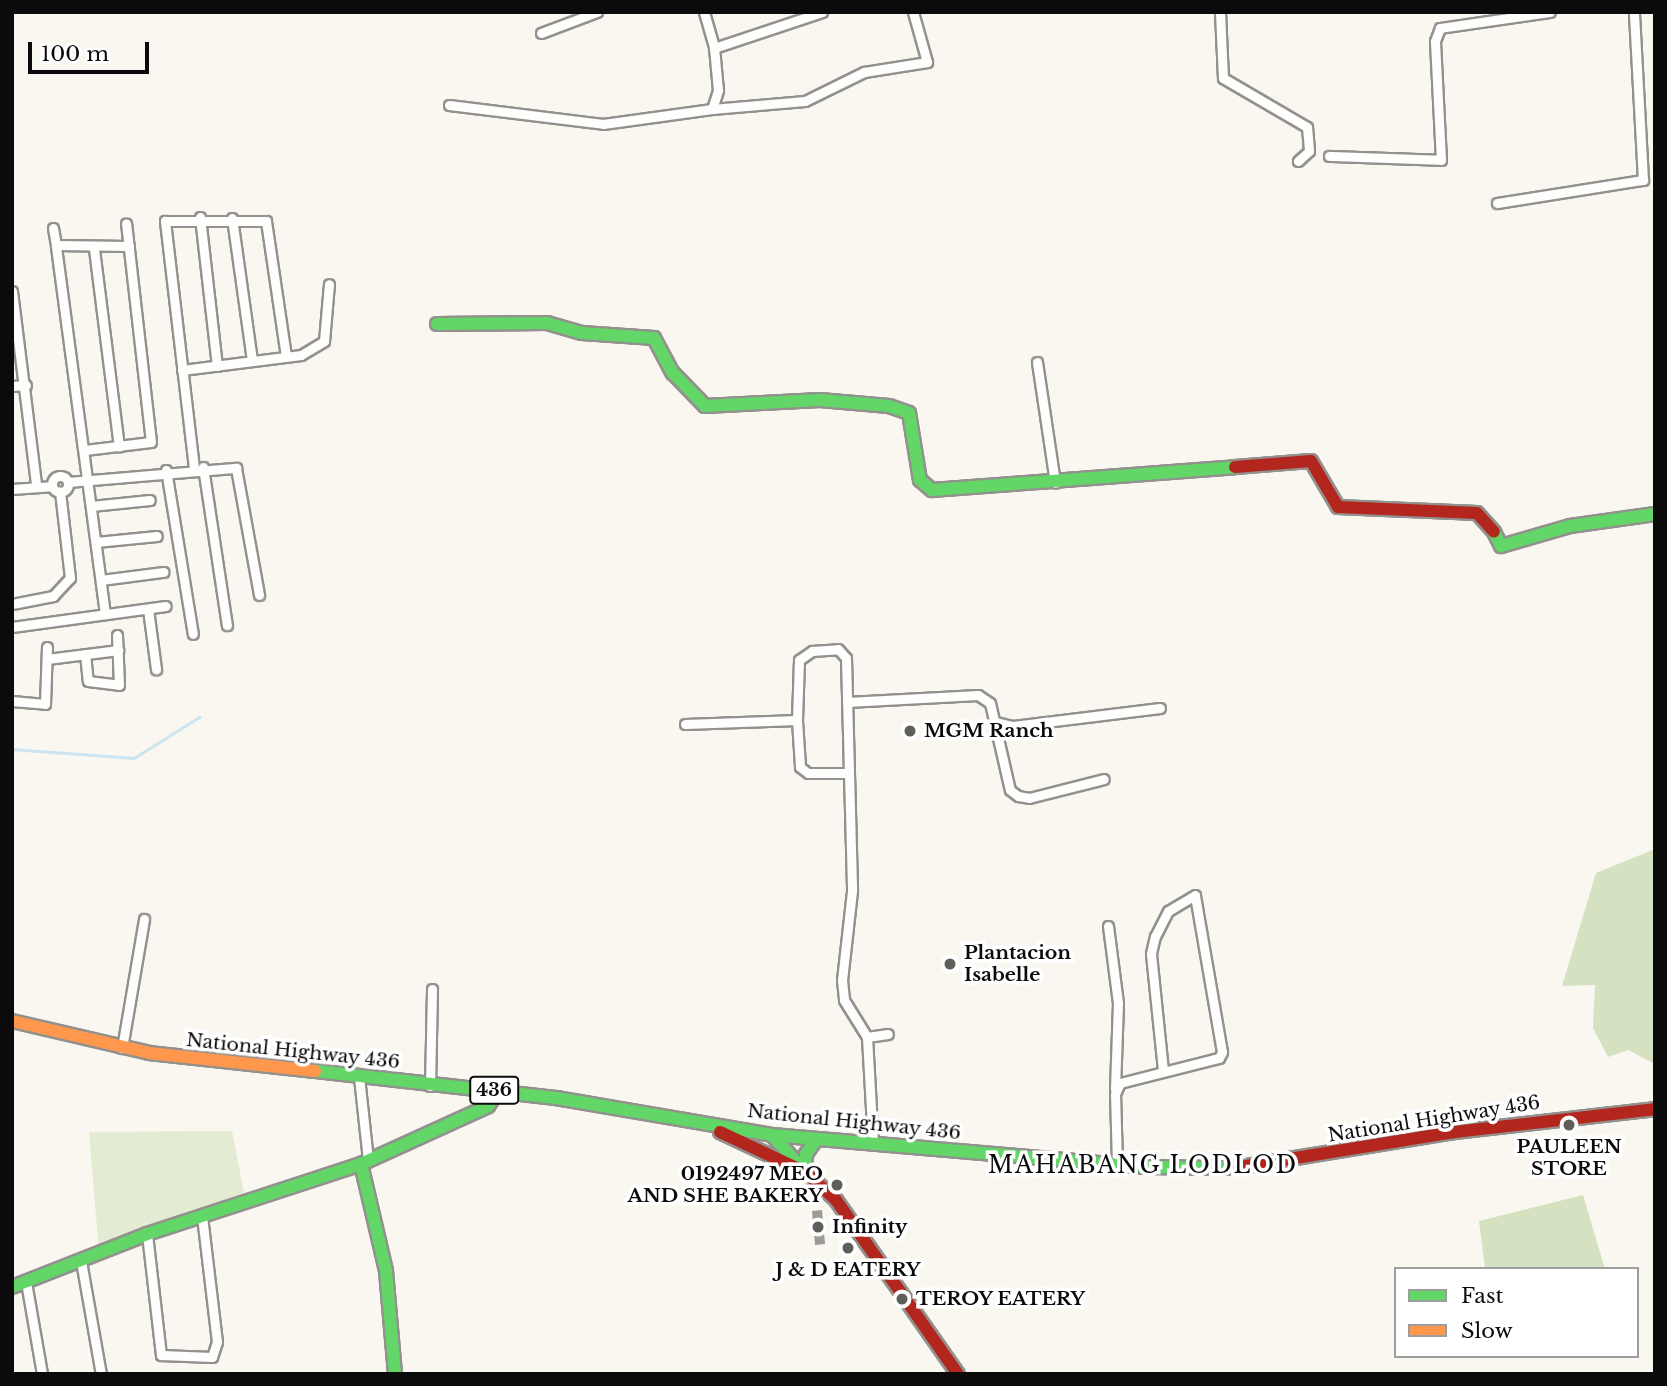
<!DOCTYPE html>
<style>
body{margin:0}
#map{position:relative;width:1667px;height:1386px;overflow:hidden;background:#f9f7f0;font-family:"Libre Baskerville",serif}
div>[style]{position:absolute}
.green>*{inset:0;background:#e3ebd2}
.forest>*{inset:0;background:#d5e2c2}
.stream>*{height:2.5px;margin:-1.25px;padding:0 1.25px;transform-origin:1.25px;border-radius:1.25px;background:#cbe4ef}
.building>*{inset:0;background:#9c9a96}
.roads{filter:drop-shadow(2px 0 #92918e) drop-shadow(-2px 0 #92918e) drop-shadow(0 2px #92918e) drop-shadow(0 -2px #92918e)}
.street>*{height:9px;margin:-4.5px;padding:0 4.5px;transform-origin:4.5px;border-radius:4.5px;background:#fefefd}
.street>.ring{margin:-4.5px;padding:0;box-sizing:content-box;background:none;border:9px solid #fefefd;border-radius:50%}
.fast>*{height:12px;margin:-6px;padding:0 6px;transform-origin:6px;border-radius:6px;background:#63d668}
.slow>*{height:12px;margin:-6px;padding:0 6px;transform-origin:6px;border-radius:6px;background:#ff974d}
.jam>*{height:12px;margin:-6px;padding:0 6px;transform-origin:6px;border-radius:6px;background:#b3261e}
.dots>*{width:19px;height:19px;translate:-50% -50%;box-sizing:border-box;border:4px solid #fff;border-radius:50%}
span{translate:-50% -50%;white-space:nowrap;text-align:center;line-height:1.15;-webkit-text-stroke:7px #fff;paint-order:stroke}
.shield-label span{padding:2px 5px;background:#fff;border:2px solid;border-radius:5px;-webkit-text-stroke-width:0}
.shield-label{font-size:18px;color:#0b0b0b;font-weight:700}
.poi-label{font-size:19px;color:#0b0b0b;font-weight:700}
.left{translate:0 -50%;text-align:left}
.right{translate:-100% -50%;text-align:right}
.street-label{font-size:19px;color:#0b0b0b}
.quarter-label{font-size:23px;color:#0b0b0b;letter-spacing:2px}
.frame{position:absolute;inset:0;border:14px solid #0b0b0b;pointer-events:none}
.legend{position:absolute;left:1394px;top:1267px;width:245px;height:91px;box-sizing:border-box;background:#fff;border:2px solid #9d9d9d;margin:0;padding:9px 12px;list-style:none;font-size:21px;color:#0b0b0b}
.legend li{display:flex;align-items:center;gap:14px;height:35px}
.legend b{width:35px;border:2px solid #9d9d9d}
.scale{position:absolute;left:28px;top:42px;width:121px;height:32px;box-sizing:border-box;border:4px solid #0b0b0b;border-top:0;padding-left:9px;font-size:21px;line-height:24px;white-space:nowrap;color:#0b0b0b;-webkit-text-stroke:5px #fff;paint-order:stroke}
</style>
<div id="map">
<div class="green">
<div style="clip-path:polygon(232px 1131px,244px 1193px,99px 1251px,89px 1132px)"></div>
</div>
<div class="forest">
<div style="clip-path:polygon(1655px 849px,1655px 1064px,1628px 1050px,1608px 1057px,1593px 1028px,1595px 985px,1562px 986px,1596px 873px)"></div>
<div style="clip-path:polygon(1583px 1195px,1605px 1269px,1485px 1269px,1479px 1221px)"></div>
</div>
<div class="stream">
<div style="left:12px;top:749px;width:122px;rotate:4.2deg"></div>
<div style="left:134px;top:758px;width:77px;rotate:-32.2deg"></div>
</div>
<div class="building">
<div style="clip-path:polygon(822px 1210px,825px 1244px,815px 1245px,812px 1211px)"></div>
</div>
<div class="roads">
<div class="street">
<div style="left:704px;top:12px;width:37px;rotate:74deg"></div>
<div style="left:1220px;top:12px;width:66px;rotate:87.4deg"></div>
<div style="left:1223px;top:78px;width:97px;rotate:30.3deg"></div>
<div style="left:1307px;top:127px;width:24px;rotate:85deg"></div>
<div style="left:1309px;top:151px;width:15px;rotate:138deg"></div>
<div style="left:541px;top:33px;width:60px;rotate:-20.6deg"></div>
<div style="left:449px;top:105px;width:155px;rotate:7deg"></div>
<div style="left:603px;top:124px;width:110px;rotate:-7.8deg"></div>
<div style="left:712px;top:109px;width:20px;rotate:-72deg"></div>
<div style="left:718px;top:90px;width:42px;rotate:-95.4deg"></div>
<div style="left:714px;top:48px;width:114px;rotate:-18.4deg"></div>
<div style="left:712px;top:109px;width:93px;rotate:-4.9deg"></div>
<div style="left:805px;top:101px;width:66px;rotate:-26.2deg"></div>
<div style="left:864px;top:72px;width:64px;rotate:-9deg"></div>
<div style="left:927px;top:62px;width:52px;rotate:-105.6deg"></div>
<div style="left:1329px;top:156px;width:112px;rotate:2deg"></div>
<div style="left:1441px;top:160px;width:119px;rotate:-92.9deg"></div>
<div style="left:1435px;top:41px;width:14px;rotate:-69deg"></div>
<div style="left:1440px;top:28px;width:111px;rotate:-8.3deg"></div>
<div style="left:1497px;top:203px;width:148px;rotate:-9deg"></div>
<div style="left:1643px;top:180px;width:168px;rotate:-93.1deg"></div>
<div style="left:200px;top:217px;width:150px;rotate:83.5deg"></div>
<div style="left:232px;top:218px;width:144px;rotate:82deg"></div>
<div style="left:53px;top:228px;width:17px;rotate:80deg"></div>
<div style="left:94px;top:249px;width:199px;rotate:82.8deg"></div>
<div style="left:12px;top:291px;width:195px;rotate:82.9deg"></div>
<div style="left:1037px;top:362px;width:122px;rotate:81.5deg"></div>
<div style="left:182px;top:370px;width:120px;rotate:-7.2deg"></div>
<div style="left:301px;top:355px;width:27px;rotate:-31deg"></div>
<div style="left:324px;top:341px;width:57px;rotate:-85deg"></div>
<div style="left:12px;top:386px;width:14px;rotate:-4deg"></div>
<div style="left:85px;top:450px;width:66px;rotate:-6.9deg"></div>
<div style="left:151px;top:442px;width:220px;rotate:-96.5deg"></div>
<div style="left:203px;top:467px;width:160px;rotate:81.4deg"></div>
<div style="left:194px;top:468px;width:249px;rotate:-96.7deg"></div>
<div style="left:165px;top:221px;width:101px"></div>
<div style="left:266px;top:221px;width:137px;rotate:81.6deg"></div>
<div style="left:166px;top:470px;width:166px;rotate:80.7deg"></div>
<div class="ring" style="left:52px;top:476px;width:7px;height:7px"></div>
<div style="left:68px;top:482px;width:169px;rotate:-4.8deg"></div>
<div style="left:236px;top:468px;width:129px;rotate:79.7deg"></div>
<div style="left:12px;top:489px;width:39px;rotate:-4deg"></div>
<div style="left:91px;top:506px;width:59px;rotate:-5.8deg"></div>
<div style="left:96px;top:542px;width:61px;rotate:-5.6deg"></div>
<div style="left:101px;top:580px;width:63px;rotate:-7.4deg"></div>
<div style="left:12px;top:604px;width:42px;rotate:-11deg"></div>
<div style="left:53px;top:596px;width:25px;rotate:-47deg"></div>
<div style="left:70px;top:578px;width:87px;rotate:-96.6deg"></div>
<div style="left:148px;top:609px;width:61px;rotate:82.4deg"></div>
<div style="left:105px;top:614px;width:372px;rotate:-97.6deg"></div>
<div style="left:56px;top:245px;width:73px;rotate:0.8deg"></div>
<div style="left:12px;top:627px;width:155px;rotate:-7.8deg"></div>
<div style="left:85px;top:654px;width:27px;rotate:84deg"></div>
<div style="left:88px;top:681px;width:31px;rotate:7deg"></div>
<div style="left:119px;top:685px;width:50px;rotate:-92.3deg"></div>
<div style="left:47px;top:659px;width:72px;rotate:-7.2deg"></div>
<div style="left:12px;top:701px;width:33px;rotate:5deg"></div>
<div style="left:45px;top:704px;width:57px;rotate:-88deg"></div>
<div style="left:847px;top:702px;width:131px;rotate:-3.1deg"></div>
<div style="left:978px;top:695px;width:14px;rotate:34deg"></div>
<div style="left:990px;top:703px;width:89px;rotate:77.1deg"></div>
<div style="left:1010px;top:790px;width:10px;rotate:37deg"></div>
<div style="left:1018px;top:796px;width:11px;rotate:10deg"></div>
<div style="left:1029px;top:798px;width:77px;rotate:-14.2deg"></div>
<div style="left:797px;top:720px;width:47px;rotate:86.3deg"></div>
<div style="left:800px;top:767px;width:10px;rotate:37deg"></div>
<div style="left:808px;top:773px;width:40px"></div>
<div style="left:995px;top:722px;width:18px;rotate:13deg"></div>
<div style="left:1013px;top:726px;width:148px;rotate:-7deg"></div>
<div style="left:685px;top:724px;width:112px;rotate:-2deg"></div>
<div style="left:797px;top:720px;width:60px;rotate:-88.1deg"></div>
<div style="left:799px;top:660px;width:16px;rotate:-35deg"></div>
<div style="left:812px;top:651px;width:26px;rotate:-4deg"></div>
<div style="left:838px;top:649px;width:12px;rotate:48deg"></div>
<div style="left:846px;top:658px;width:233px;rotate:88.5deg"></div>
<div style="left:852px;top:891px;width:90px;rotate:96.4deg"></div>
<div style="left:842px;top:980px;width:20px;rotate:84deg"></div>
<div style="left:844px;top:1000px;width:44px;rotate:58.1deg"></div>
<div style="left:867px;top:1037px;width:108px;rotate:86.8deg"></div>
<div style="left:1108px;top:926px;width:78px;rotate:82.6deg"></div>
<div style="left:1118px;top:1003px;width:86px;rotate:92deg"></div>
<div style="left:867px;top:1037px;width:21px;rotate:-8deg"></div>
<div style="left:122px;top:1048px;width:131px;rotate:-80.3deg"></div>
<div style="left:359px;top:1077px;width:83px;rotate:83.8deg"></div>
<div style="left:430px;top:1086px;width:97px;rotate:-88.8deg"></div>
<div style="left:1117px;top:1164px;width:70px;rotate:-91.6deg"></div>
<div style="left:1115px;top:1094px;width:12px;rotate:-66deg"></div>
<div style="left:1120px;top:1083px;width:102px;rotate:-14.2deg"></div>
<div style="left:1219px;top:1058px;width:7px;rotate:-63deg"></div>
<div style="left:1222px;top:1052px;width:159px;rotate:-99.8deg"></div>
<div style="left:1195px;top:895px;width:31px;rotate:149deg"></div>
<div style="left:1168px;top:911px;width:28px;rotate:117deg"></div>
<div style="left:1155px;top:936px;width:18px;rotate:103deg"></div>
<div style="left:1151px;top:954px;width:117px;rotate:84.1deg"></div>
<div style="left:147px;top:1234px;width:122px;rotate:83.4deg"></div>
<div style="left:161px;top:1355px;width:51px;rotate:2.2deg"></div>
<div style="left:212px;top:1357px;width:16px;rotate:-72deg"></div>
<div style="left:217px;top:1342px;width:127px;rotate:-96.8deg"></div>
<div style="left:81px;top:1261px;width:115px;rotate:80deg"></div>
<div style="left:26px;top:1282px;width:93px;rotate:80.1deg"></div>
</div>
<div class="fast">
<div style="left:437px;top:324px;width:110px;rotate:-0.5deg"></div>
<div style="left:547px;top:323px;width:36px;rotate:16deg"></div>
<div style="left:582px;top:333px;width:72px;rotate:4deg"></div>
<div style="left:654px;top:338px;width:40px;rotate:62deg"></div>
<div style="left:673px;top:373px;width:46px;rotate:45.9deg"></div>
<div style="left:705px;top:406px;width:115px;rotate:-3deg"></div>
<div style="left:820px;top:400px;width:69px;rotate:5deg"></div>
<div style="left:889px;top:406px;width:21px;rotate:19deg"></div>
<div style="left:909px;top:413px;width:68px;rotate:80.7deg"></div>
<div style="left:920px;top:480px;width:16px;rotate:40deg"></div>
<div style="left:932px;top:490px;width:304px;rotate:-4.3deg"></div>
<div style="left:1494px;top:532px;width:16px;rotate:63deg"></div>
<div style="left:1501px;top:546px;width:72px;rotate:-16.2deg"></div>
<div style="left:1570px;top:526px;width:86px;rotate:-8deg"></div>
<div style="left:315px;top:1071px;width:243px;rotate:6.4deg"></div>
<div style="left:556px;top:1098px;width:219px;rotate:9.7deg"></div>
<div style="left:772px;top:1135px;width:50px;rotate:48.3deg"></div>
<div style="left:772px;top:1135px;width:375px;rotate:4.9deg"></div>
<div style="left:1146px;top:1167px;width:88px;rotate:0.7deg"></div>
<div style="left:361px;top:1164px;width:110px;rotate:76.8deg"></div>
<div style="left:386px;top:1271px;width:103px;rotate:85deg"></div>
<div style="left:805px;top:1172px;width:18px;rotate:-87deg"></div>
<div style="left:806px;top:1154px;width:16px;rotate:-55deg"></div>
<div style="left:12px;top:1287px;width:145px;rotate:-21.4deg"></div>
<div style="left:147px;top:1234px;width:225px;rotate:-18.1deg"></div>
<div style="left:361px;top:1164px;width:140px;rotate:-24.5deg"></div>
<div style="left:488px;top:1106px;width:18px;rotate:-56deg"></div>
</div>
<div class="slow">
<div style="left:12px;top:1021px;width:141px;rotate:13.1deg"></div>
<div style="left:149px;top:1053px;width:167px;rotate:6.2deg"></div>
</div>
<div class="jam">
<div style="left:1235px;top:467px;width:76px;rotate:-4.5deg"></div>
<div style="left:1311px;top:461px;width:53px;rotate:59.6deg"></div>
<div style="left:1338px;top:507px;width:139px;rotate:2.5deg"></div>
<div style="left:1477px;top:513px;width:25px;rotate:48deg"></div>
<div style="left:720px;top:1132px;width:94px;rotate:25.2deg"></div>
<div style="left:805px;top:1172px;width:42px;rotate:42.1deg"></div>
<div style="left:836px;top:1200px;width:213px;rotate:55deg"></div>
<div style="left:1234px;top:1168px;width:223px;rotate:-9.3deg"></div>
<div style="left:1454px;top:1132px;width:202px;rotate:-6.5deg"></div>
</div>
</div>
<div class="dots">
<div style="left:910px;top:731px;background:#5e5e5b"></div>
<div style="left:950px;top:964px;background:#5e5e5b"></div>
<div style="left:1569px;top:1125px;background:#5e5e5b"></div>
<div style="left:837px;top:1185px;background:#5e5e5b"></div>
<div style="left:818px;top:1227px;background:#5e5e5b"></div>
<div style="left:848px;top:1248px;background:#5e5e5b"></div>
<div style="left:902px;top:1299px;background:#5e5e5b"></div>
</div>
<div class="shield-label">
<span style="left:494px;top:1090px">436</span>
</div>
<div class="poi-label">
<span class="left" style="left:924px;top:731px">MGM Ranch</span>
<span class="left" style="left:964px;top:964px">Plantacion<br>Isabelle</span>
<span style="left:1569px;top:1158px">PAULEEN<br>STORE</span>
<span class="right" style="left:823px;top:1185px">0192497 MEO<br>AND SHE BAKERY</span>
<span class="left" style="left:832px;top:1227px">Infinity</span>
<span style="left:848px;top:1270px">J &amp; D EATERY</span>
<span class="left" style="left:916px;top:1299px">TEROY EATERY</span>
</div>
<div class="street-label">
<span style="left:293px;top:1051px;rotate:6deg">National Highway 436</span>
<span style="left:1434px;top:1119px;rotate:-9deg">National Highway 436</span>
<span style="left:854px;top:1122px;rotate:6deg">National Highway 436</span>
</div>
<div class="quarter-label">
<span style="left:1143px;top:1165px">MAHABANG LODLOD</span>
</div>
<div class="frame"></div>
<ul class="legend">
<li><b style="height:9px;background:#63d668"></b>Fast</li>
<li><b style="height:9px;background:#ff974d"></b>Slow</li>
</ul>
<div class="scale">100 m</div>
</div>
